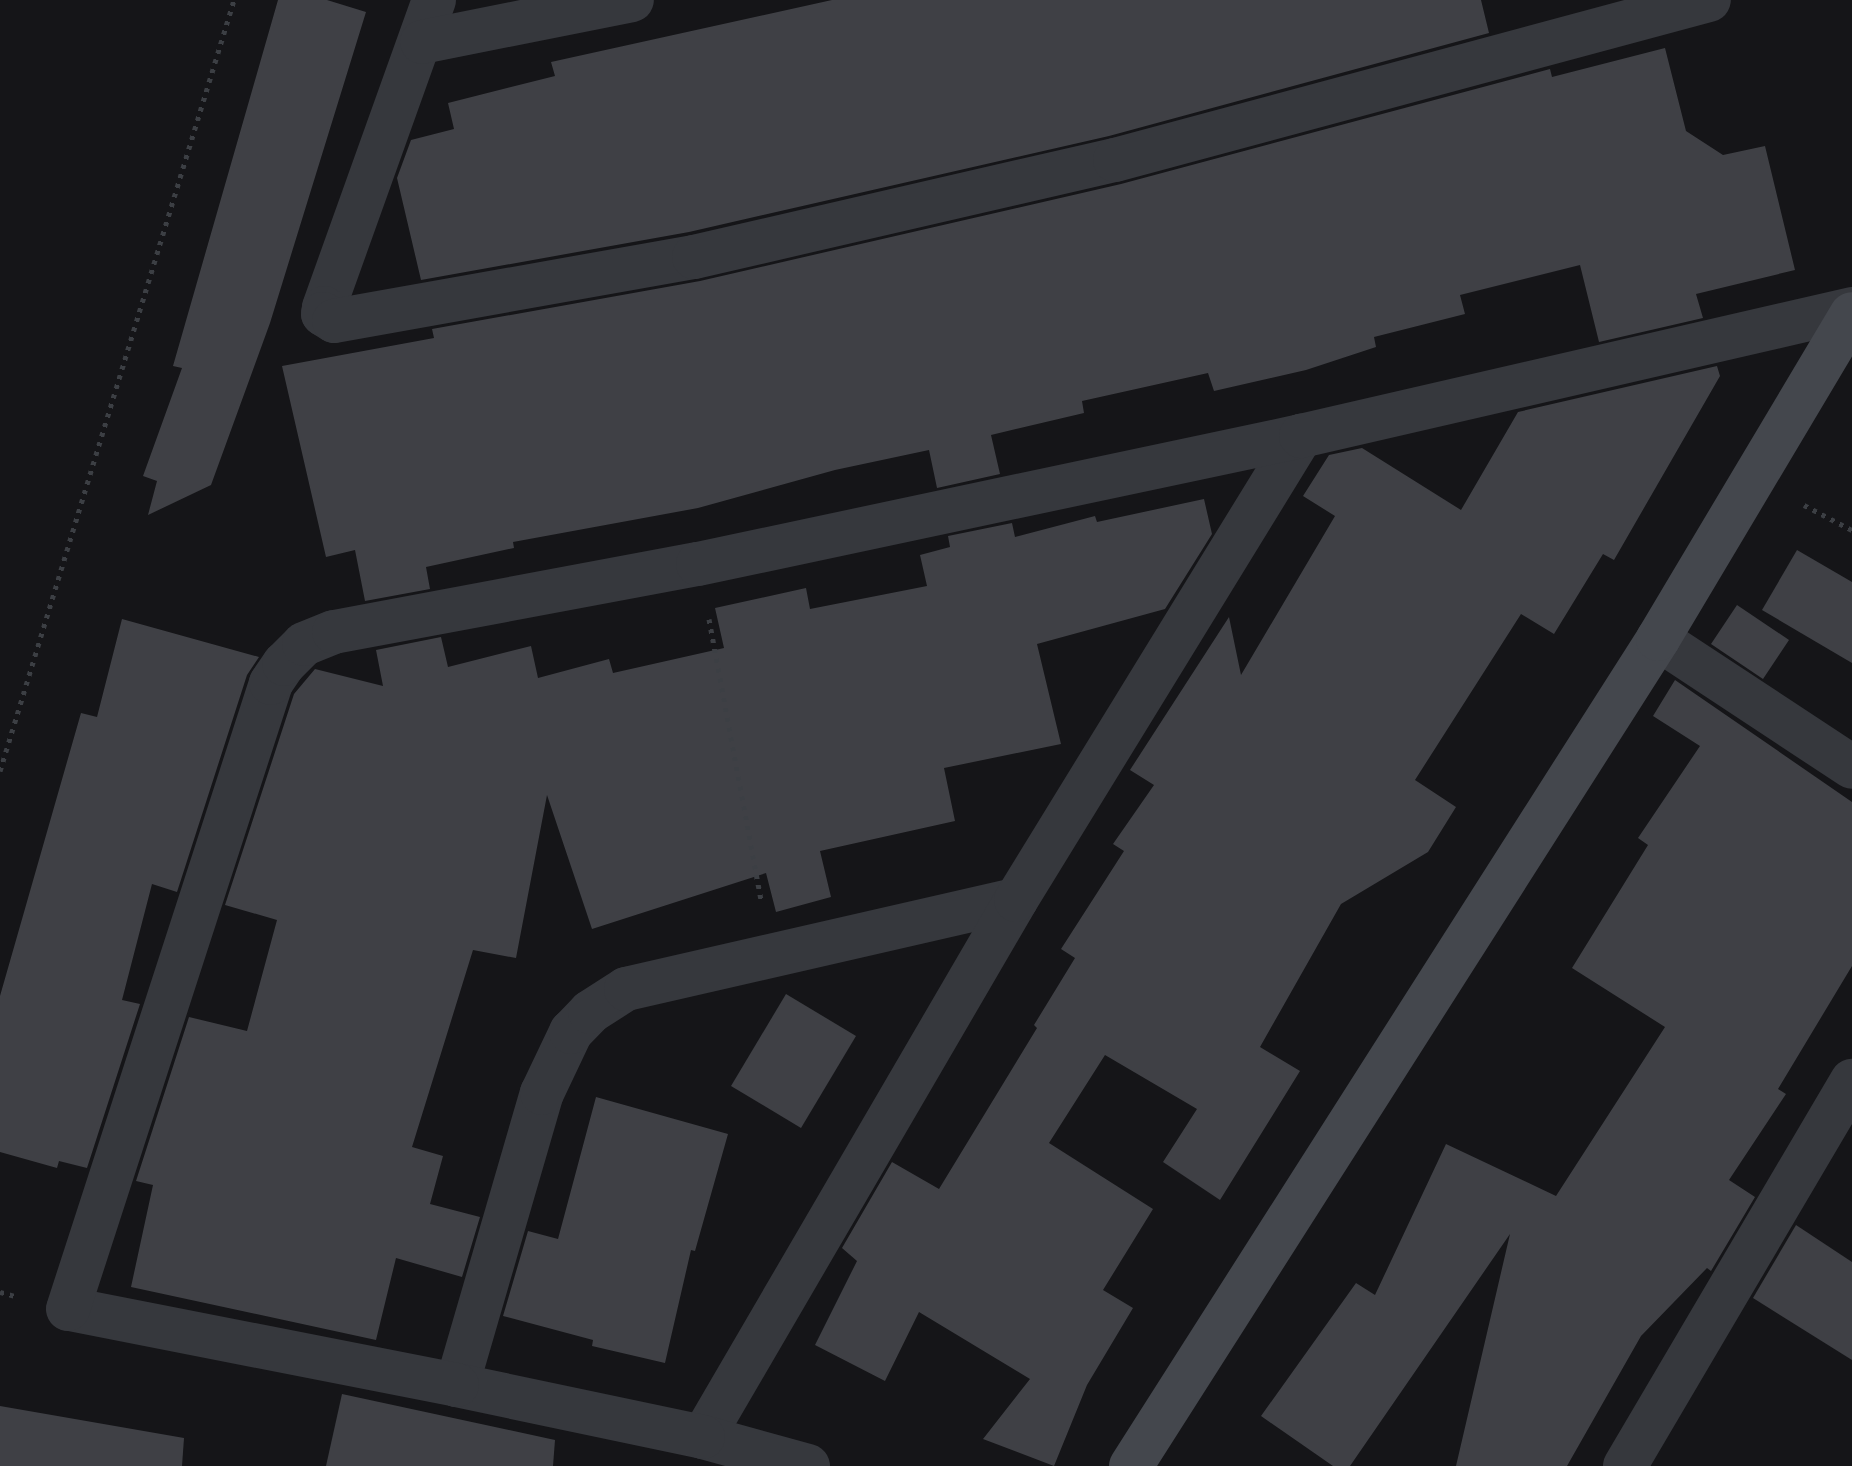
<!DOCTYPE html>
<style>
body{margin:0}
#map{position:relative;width:1852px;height:1466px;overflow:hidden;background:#151518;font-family:Raleway,sans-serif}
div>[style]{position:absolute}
.building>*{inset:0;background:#3f4045}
.path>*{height:5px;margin-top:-2.5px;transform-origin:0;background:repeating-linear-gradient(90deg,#3c3f44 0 4px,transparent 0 10px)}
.street>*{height:44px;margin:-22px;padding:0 22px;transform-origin:22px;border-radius:22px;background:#36383d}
.secondary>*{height:44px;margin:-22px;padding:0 22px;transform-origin:22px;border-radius:22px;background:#44474d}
span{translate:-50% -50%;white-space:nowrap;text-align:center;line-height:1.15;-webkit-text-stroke:7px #101113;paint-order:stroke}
</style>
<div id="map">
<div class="building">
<div style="clip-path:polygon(278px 0,327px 0,366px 12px,270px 323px,211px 485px,148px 515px,157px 481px,143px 476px,182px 368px,173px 366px)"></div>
<div style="clip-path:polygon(832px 0,1481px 0,1489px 33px,1109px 136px,689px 232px,421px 280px,397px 178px,411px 140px,454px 129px,448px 103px,555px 76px,551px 62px)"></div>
<div style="clip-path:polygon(1665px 48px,1686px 131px,1723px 155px,1765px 146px,1795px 270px,1696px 294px,1703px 318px,1599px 342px,1580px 265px,1460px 295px,1465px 314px,1374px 337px,1376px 347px,1306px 370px,1214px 391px,1208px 373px,1082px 401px,1084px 413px,991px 435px,1000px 474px,937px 488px,929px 450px,835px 470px,698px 508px,513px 542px,514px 548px,426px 567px,430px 589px,365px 601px,355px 550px,326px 557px,282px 366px,434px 338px,432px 329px,700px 281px,1121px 184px,1550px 69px,1552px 77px)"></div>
<div style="clip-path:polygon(1717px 366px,1720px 376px,1614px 560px,1603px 554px,1554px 634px,1521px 614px,1415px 780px,1456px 807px,1428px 852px,1341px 904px,1260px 1047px,1300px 1071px,1220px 1200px,1163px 1162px,1197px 1109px,1105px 1055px,1049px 1143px,1153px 1209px,1103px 1290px,1133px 1308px,1087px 1385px,1054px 1466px,983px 1439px,1030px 1379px,919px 1312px,885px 1381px,815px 1345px,857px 1261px,842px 1248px,892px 1162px,939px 1189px,1037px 1028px,1034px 1025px,1075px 958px,1061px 949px,1124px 851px,1113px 844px,1154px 785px,1130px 770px,1229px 617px,1241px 675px,1335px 516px,1303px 496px,1329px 455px,1362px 448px,1461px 510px,1518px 412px)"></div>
<div style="clip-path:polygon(1204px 499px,1212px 534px,1165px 609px,1037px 644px,1061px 744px,944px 768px,955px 821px,820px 851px,831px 897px,776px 912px,766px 873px,592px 929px,547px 795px,516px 958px,473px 950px,412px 1147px,443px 1156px,430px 1204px,480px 1217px,462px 1277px,396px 1258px,376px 1340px,131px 1287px,153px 1185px,136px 1181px,189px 1017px,247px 1031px,277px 920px,225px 905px,294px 694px,315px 669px,383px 686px,376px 650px,441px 637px,448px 667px,531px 646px,538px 678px,609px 659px,613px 673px,724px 648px,715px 608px,806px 588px,810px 609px,927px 586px,920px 555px,950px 547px,948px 536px,1012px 523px,1015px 537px,1095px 516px,1097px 522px)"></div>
<div style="clip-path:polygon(1797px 550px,1852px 582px,1852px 663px,1762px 610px)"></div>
<div style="clip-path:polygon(1737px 605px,1789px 640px,1763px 679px,1711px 644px)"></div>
<div style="clip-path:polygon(122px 619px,259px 657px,247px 675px,177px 892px,152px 884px,122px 1000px,140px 1004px,87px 1168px,59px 1161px,57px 1168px,0 1152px,0 996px,81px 713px,97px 717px)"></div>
<div style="clip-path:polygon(1675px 680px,1852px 802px,1852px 966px,1778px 1089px,1786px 1094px,1729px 1180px,1755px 1197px,1711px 1271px,1707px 1268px,1641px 1336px,1567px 1466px,1456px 1466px,1510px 1234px,1350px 1466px,1333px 1466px,1261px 1416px,1356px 1283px,1375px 1295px,1446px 1144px,1556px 1196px,1665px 1027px,1572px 968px,1648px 845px,1638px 838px,1700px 746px,1653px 716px)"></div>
<div style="clip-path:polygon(786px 994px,856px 1036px,801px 1128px,731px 1086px)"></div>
<div style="clip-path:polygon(596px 1097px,728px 1134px,695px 1251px,691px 1250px,665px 1363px,592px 1346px,593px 1340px,503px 1316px,528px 1231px,558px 1239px)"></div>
<div style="clip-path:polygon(1796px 1225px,1852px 1262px,1852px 1360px,1753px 1298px)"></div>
<div style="clip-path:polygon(342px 1394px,555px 1440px,553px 1466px,326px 1466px)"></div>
<div style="clip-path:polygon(0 1406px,184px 1438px,182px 1466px,0 1466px)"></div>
</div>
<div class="path">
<div style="left:1804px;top:505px;width:54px;rotate:27.5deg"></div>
<div style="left:709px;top:619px;width:286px;rotate:79.5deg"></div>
<div style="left:0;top:771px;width:806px;rotate:-73.12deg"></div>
<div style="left:0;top:1292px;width:16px;rotate:15deg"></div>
</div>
<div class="street">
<div style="left:434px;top:0;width:327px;rotate:109.7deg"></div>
<div style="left:324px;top:308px;width:6px;rotate:99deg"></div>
<div style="left:323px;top:314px;width:13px;rotate:32deg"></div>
<div style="left:334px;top:321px;width:366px;rotate:-10.1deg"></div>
<div style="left:694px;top:257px;width:432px;rotate:-13deg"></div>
<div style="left:1115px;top:160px;width:615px;rotate:-15.08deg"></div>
<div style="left:422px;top:42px;width:214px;rotate:-11.3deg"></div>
<div style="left:1658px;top:639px;width:232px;rotate:33.4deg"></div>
<div style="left:457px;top:1385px;width:304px;rotate:-73.8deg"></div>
<div style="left:542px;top:1093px;width:68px;rotate:-64.6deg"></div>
<div style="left:571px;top:1032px;width:28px;rotate:-46deg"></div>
<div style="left:590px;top:1012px;width:43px;rotate:-32.6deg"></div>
<div style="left:626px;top:989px;width:400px;rotate:-12.9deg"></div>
<div style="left:703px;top:1437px;width:622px;rotate:-59.76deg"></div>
<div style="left:1016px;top:900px;width:545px;rotate:-58.44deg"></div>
<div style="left:808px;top:1466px;width:109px;rotate:-164.6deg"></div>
<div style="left:703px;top:1437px;width:251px;rotate:-168.1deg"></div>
<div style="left:457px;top:1385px;width:396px;rotate:-168.9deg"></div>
<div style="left:68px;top:1309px;width:658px;rotate:-72.03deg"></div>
<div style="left:271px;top:683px;width:23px;rotate:-56deg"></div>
<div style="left:284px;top:664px;width:28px;rotate:-45deg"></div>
<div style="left:304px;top:644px;width:32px;rotate:-22deg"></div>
<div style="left:334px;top:632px;width:370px;rotate:-10.6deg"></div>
<div style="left:698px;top:564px;width:616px;rotate:-11.98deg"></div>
<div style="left:1301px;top:436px;width:565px;rotate:-12.98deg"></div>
<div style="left:1625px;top:1466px;width:447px;rotate:-59.5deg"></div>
</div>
<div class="secondary">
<div style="left:1131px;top:1466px;width:981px;rotate:-57.49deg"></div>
<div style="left:1658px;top:639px;width:378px;rotate:-59.2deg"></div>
</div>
</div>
